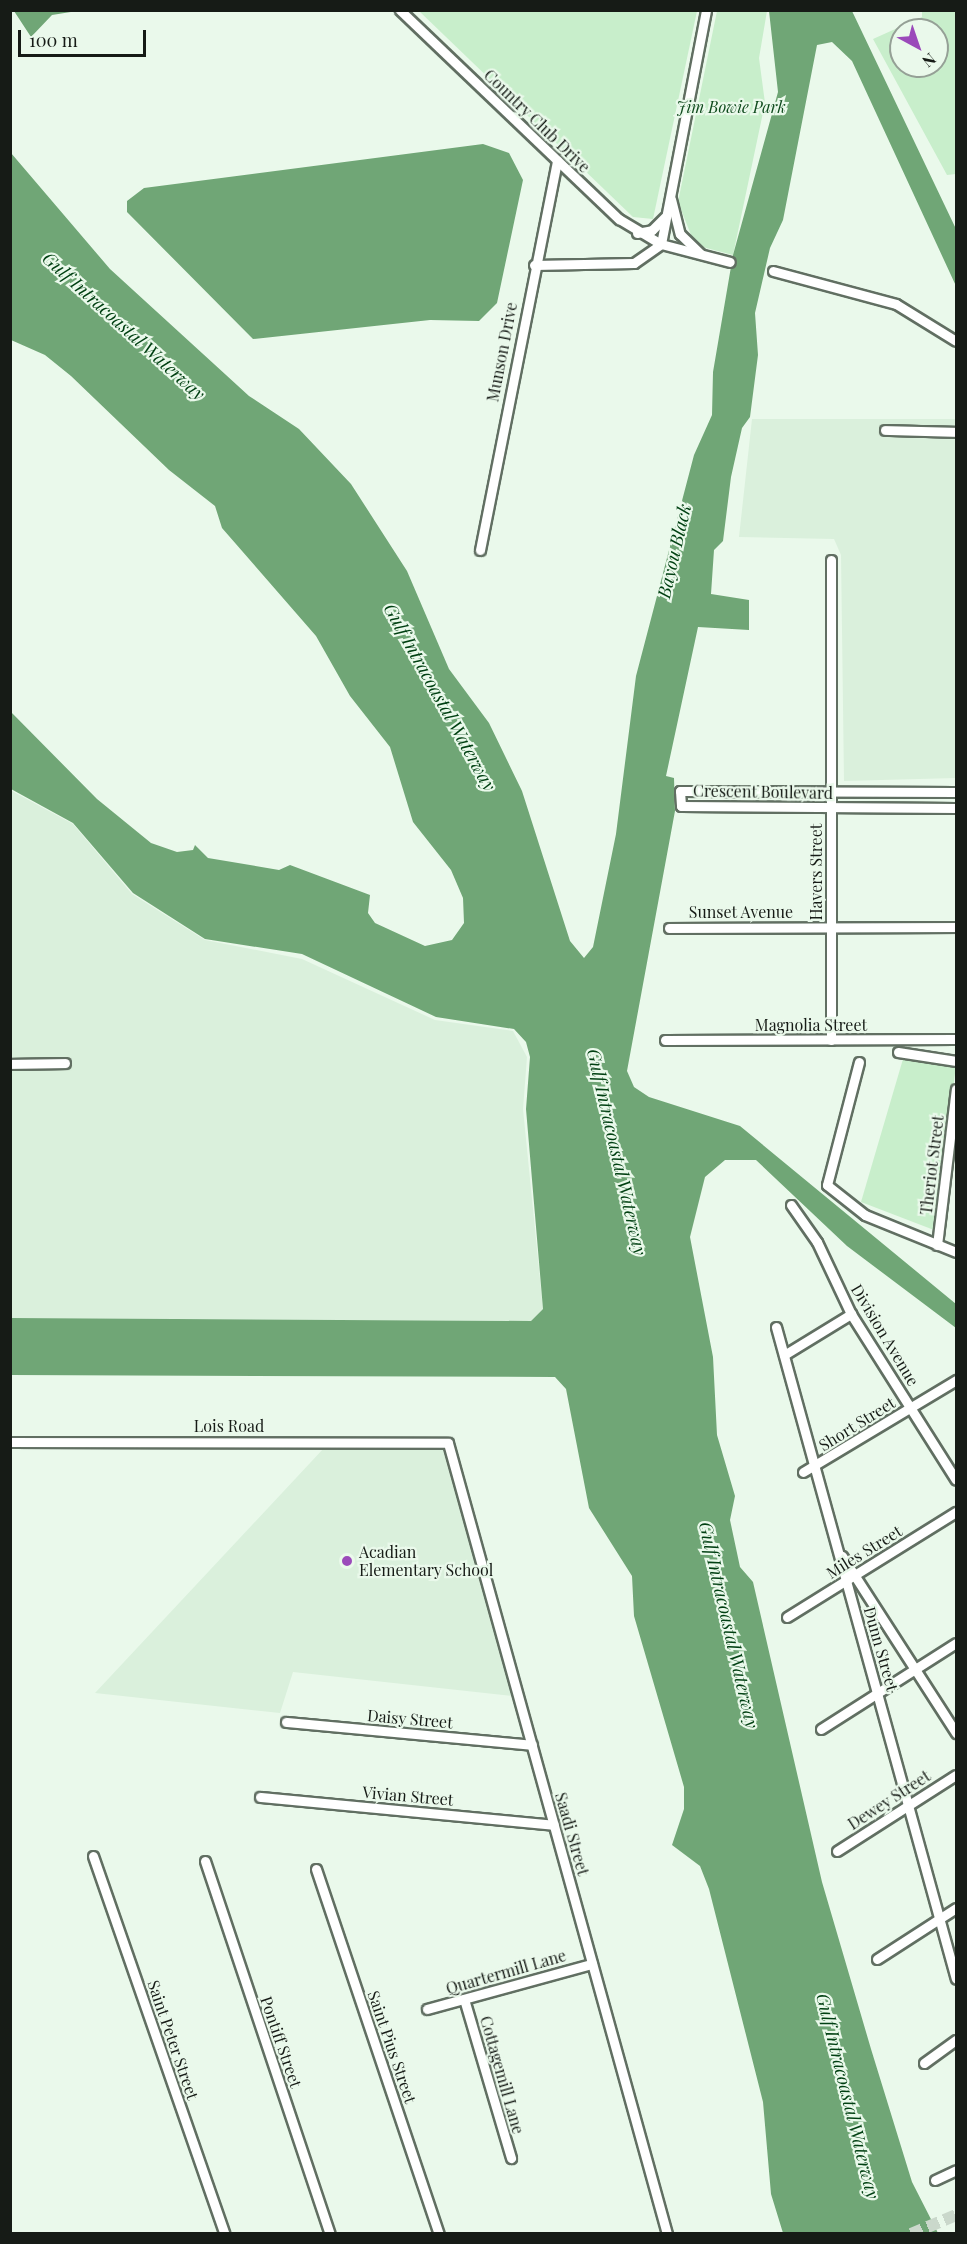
<!DOCTYPE html>
<style>
body{margin:0}
#map{position:relative;width:967px;height:2244px;overflow:hidden;background:#eaf9eb;font-family:"Playfair Display",serif}
div>[style]{position:absolute}
.built>*{inset:0;background:#daf0dc}
.green>*{inset:0;background:#c8eecb}
.water>*{inset:0;background:#70a676}
.major-tunnel>*{height:12px;margin-top:-6px;transform-origin:0;background:repeating-linear-gradient(90deg,#cad8cb 0 12px,transparent 0 18px)}
.roads{filter:drop-shadow(2px 0 #616f62) drop-shadow(-2px 0 #616f62) drop-shadow(0 2px #616f62) drop-shadow(0 -2px #616f62)}
.minor>*{height:9px;margin:-4.5px;padding:0 4.5px;transform-origin:4.5px;border-radius:4.5px;background:#fff}
.dots>*{width:16px;height:16px;translate:-50% -50%;box-sizing:border-box;border:3px solid #eaf9eb;border-radius:50%}
span{translate:-50% -50%;white-space:nowrap;text-align:center;line-height:1.15;-webkit-text-stroke:4.5px #eaf9eb;paint-order:stroke}
.park-label{font-size:16px;color:#0e4a1c;font-style:italic}
.street-label{font-size:16px;color:#161b16}
.poi-label{font-size:16px;color:#161b16}
.left{translate:0 -50%;text-align:left}
.water-label{font-size:18px;color:#004012;font-style:italic}
.frame{position:absolute;inset:0;border:12px solid #161b16;pointer-events:none}
.north{position:absolute;left:889px;top:18px;width:60px;height:60px;box-sizing:border-box;background:#eaf9eb;border:2px solid #95a096;border-radius:50%;rotate:140deg;font-size:16px;font-weight:700;line-height:24px;text-align:center;color:#161b16}
.north::after{content:'';display:block;margin:auto;width:21px;height:27px;background:#9b4aba;clip-path:polygon(50% 0,100% 100%,50% 72%,0 100%)}
.scale{position:absolute;left:18px;top:30px;width:128px;height:27px;box-sizing:border-box;border:3px solid #161b16;border-top:0;padding-left:8px;font-size:18px;line-height:21px;white-space:nowrap;color:#161b16;-webkit-text-stroke:4px #eaf9eb;paint-order:stroke}
</style>
<div id="map">
<div class="built">
<div style="clip-path:polygon(752px 419px,956px 419px,956px 778px,844px 781px,841px 555px,834px 539px,739px 537px)"></div>
<div style="clip-path:polygon(10px 790px,73px 824px,132px 894px,205px 940px,302px 959px,435px 1020px,513px 1031px,527px 1057px,523px 1109px,543px 1309px,531px 1321px,11px 1318px)"></div>
<div style="clip-path:polygon(324px 1448px,443px 1449px,513px 1696px,293px 1672px,280px 1713px,95px 1693px)"></div>
</div>
<div class="green">
<div style="clip-path:polygon(419px 11px,697px 11px,653px 219px,633px 217px)"></div>
<div style="clip-path:polygon(717px 11px,767px 11px,759px 58px,765px 103px,733px 255px,695px 245px,678px 202px)"></div>
<div style="clip-path:polygon(evenodd,922px 11px,956px 11px,956px 174px,947px 175px,873px 39px,922px 17px,922px 11px,901px 30px,937px 30px,937px 66px,901px 66px,901px 30px)"></div>
<div style="clip-path:polygon(903px 1059px,956px 1066px,934px 1230px,861px 1202px)"></div>
</div>
<div class="water">
<div style="clip-path:polygon(14px 11px,77px 11px,52px 15px,31px 37px)"></div>
<div style="clip-path:polygon(769px 11px,852px 11px,956px 229px,956px 286px,852px 61px,832px 42px,817px 45px,783px 220px,770px 248px,755px 313px,758px 355px,750px 417px,742px 428px,731px 477px,723px 541px,714px 550px,711px 594px,749px 600px,749px 630px,698px 627px,666px 776px,674px 778px,675px 811px,627px 1071px,634px 1087px,649px 1097px,740px 1126px,956px 1304px,956px 1328px,847px 1246px,756px 1160px,725px 1160px,705px 1177px,690px 1237px,713px 1357px,717px 1435px,735px 1496px,730px 1520px,740px 1567px,753px 1582px,822px 1882px,871px 2049px,912px 2182px,938px 2233px,783px 2233px,771px 2194px,763px 2102px,709px 1889px,700px 1866px,672px 1845px,684px 1809px,684px 1787px,634px 1616px,632px 1576px,589px 1508px,566px 1389px,555px 1377px,11px 1375px,11px 1318px,531px 1321px,543px 1309px,526px 1109px,530px 1057px,526px 1042px,514px 1029px,436px 1017px,302px 954px,205px 939px,133px 893px,73px 823px,11px 789px,10px 711px,97px 799px,151px 843px,177px 852px,193px 850px,195px 845px,208px 858px,279px 870px,290px 865px,370px 895px,368px 913px,375px 923px,425px 946px,452px 940px,464px 923px,463px 898px,451px 870px,413px 822px,390px 747px,350px 696px,316px 636px,222px 528px,215px 506px,169px 470px,71px 376px,45px 355px,11px 340px,11px 153px,110px 269px,249px 396px,299px 429px,351px 484px,407px 571px,449px 669px,489px 723px,522px 791px,570px 941px,584px 958px,593px 947px,616px 834px,636px 676px,694px 455px,712px 415px,713px 372px,733px 255px,778px 92px)"></div>
<div style="clip-path:polygon(483px 144px,509px 153px,523px 180px,497px 303px,479px 321px,430px 320px,253px 339px,127px 212px,127px 201px,144px 188px)"></div>
</div>
<div class="major-tunnel">
<div style="left:911px;top:2234px;width:49px;rotate:-22.9deg"></div>
</div>
<div class="roads">
<div class="minor">
<div style="left:400px;top:10px;width:303px;rotate:43.7deg"></div>
<div style="left:619px;top:219px;width:49px;rotate:30.8deg"></div>
<div style="left:661px;top:244px;width:238px;rotate:-79.1deg"></div>
<div style="left:671px;top:199px;width:36px;rotate:76deg"></div>
<div style="left:680px;top:234px;width:28px;rotate:44deg"></div>
<div style="left:637px;top:233px;width:15px;rotate:-11deg"></div>
<div style="left:652px;top:230px;width:18px;rotate:-45deg"></div>
<div style="left:534px;top:265px;width:100px;rotate:-1.1deg"></div>
<div style="left:634px;top:263px;width:33px;rotate:-35deg"></div>
<div style="left:661px;top:244px;width:71px;rotate:14.6deg"></div>
<div style="left:773px;top:271px;width:127px;rotate:15deg"></div>
<div style="left:896px;top:304px;width:70px;rotate:31.7deg"></div>
<div style="left:885px;top:430px;width:71px;rotate:1.6deg"></div>
<div style="left:480px;top:550px;width:397px;rotate:-78.8deg"></div>
<div style="left:956px;top:792px;width:276px;rotate:-179.8deg"></div>
<div style="left:680px;top:791px;width:15px;rotate:86deg"></div>
<div style="left:681px;top:806px;width:275px;rotate:0.4deg"></div>
<div style="left:669px;top:928px;width:287px;rotate:-0.2deg"></div>
<div style="left:665px;top:1040px;width:291px;rotate:-0.2deg"></div>
<div style="left:831px;top:1040px;width:480px;rotate:-90deg"></div>
<div style="left:898px;top:1052px;width:59px;rotate:8.8deg"></div>
<div style="left:859px;top:1062px;width:127px;rotate:104.6deg"></div>
<div style="left:827px;top:1185px;width:48px;rotate:38.3deg"></div>
<div style="left:865px;top:1215px;width:98px;rotate:22.1deg"></div>
<div style="left:10px;top:1064px;width:55px;rotate:-1deg"></div>
<div style="left:791px;top:1205px;width:45px;rotate:54.9deg"></div>
<div style="left:817px;top:1242px;width:80px;rotate:64.7deg"></div>
<div style="left:851px;top:1314px;width:196px;rotate:57.7deg"></div>
<div style="left:937px;top:1245px;width:157px;rotate:-83.1deg"></div>
<div style="left:776px;top:1327px;width:676px;rotate:74.57deg"></div>
<div style="left:784px;top:1355px;width:79px;rotate:-31.5deg"></div>
<div style="left:10px;top:1442px;width:438px;rotate:0.1deg"></div>
<div style="left:448px;top:1443px;width:821px;rotate:74.52deg"></div>
<div style="left:803px;top:1472px;width:179px;rotate:-31deg"></div>
<div style="left:842px;top:1556px;width:211px;rotate:57.2deg"></div>
<div style="left:787px;top:1617px;width:199px;rotate:-31.9deg"></div>
<div style="left:286px;top:1722px;width:247px;rotate:5.3deg"></div>
<div style="left:821px;top:1729px;width:160px;rotate:-32.5deg"></div>
<div style="left:260px;top:1797px;width:295px;rotate:5.4deg"></div>
<div style="left:837px;top:1851px;width:141px;rotate:-32.6deg"></div>
<div style="left:93px;top:1856px;width:400px;rotate:70.8deg"></div>
<div style="left:205px;top:1861px;width:393px;rotate:71.5deg"></div>
<div style="left:316px;top:1869px;width:385px;rotate:71.4deg"></div>
<div style="left:877px;top:1959px;width:94px;rotate:-32.8deg"></div>
<div style="left:464px;top:1999px;width:166px;rotate:73.5deg"></div>
<div style="left:427px;top:2009px;width:171px;rotate:-15.3deg"></div>
<div style="left:924px;top:2063px;width:39px;rotate:-36deg"></div>
<div style="left:935px;top:2180px;width:23px;rotate:-25deg"></div>
</div>
</div>
<div class="dots">
<div style="left:347px;top:1561px;background:#9b4aba"></div>
</div>
<div class="park-label">
<span style="left:731px;top:107px">Jim Bowie Park</span>
</div>
<div class="street-label">
<span style="left:537px;top:121px;rotate:44deg">Country Club Drive</span>
<span style="left:502px;top:352px;rotate:-79deg">Munson Drive</span>
<span style="left:763px;top:792px;rotate:1deg">Crescent Boulevard</span>
<span style="left:816px;top:872px;rotate:-90deg">Havers Street</span>
<span style="left:741px;top:912px">Sunset Avenue</span>
<span style="left:811px;top:1025px">Magnolia Street</span>
<span style="left:932px;top:1165px;rotate:-83deg">Theriot Street</span>
<span style="left:885px;top:1335px;rotate:59deg">Division Avenue</span>
<span style="left:857px;top:1424px;rotate:-32deg">Short Street</span>
<span style="left:229px;top:1426px">Lois Road</span>
<span style="left:864px;top:1552px;rotate:-32deg">Miles Street</span>
<span style="left:881px;top:1649px;rotate:74deg">Dunn Street</span>
<span style="left:410px;top:1719px;rotate:5deg">Daisy Street</span>
<span style="left:408px;top:1796px;rotate:5deg">Vivian Street</span>
<span style="left:889px;top:1800px;rotate:-33deg">Dewey Street</span>
<span style="left:572px;top:1834px;rotate:74deg">Saadi Street</span>
<span style="left:506px;top:1972px;rotate:-16deg">Quartermill Lane</span>
<span style="left:173px;top:2040px;rotate:71deg">Saint Peter Street</span>
<span style="left:281px;top:2042px;rotate:71deg">Pontiff Street</span>
<span style="left:392px;top:2047px;rotate:71deg">Saint Pius Street</span>
<span style="left:502px;top:2075px;rotate:74deg">Cottagemill Lane</span>
</div>
<div class="poi-label">
<span class="left" style="left:359px;top:1561px">Acadian<br>Elementary School</span>
</div>
<div class="water-label">
<span style="left:124px;top:326px;rotate:42deg">Gulf Intracoastal Waterway</span>
<span style="left:674px;top:551px;rotate:-77deg">Bayou Black</span>
<span style="left:440px;top:697px;rotate:61deg">Gulf Intracoastal Waterway</span>
<span style="left:617px;top:1152px;rotate:77deg">Gulf Intracoastal Waterway</span>
<span style="left:729px;top:1625px;rotate:77deg">Gulf Intracoastal Waterway</span>
<span style="left:848px;top:2096px;rotate:76deg">Gulf Intracoastal Waterway</span>
</div>
<div class="frame"></div>
<div class="north">N</div>
<div class="scale">100 m</div>
</div>
